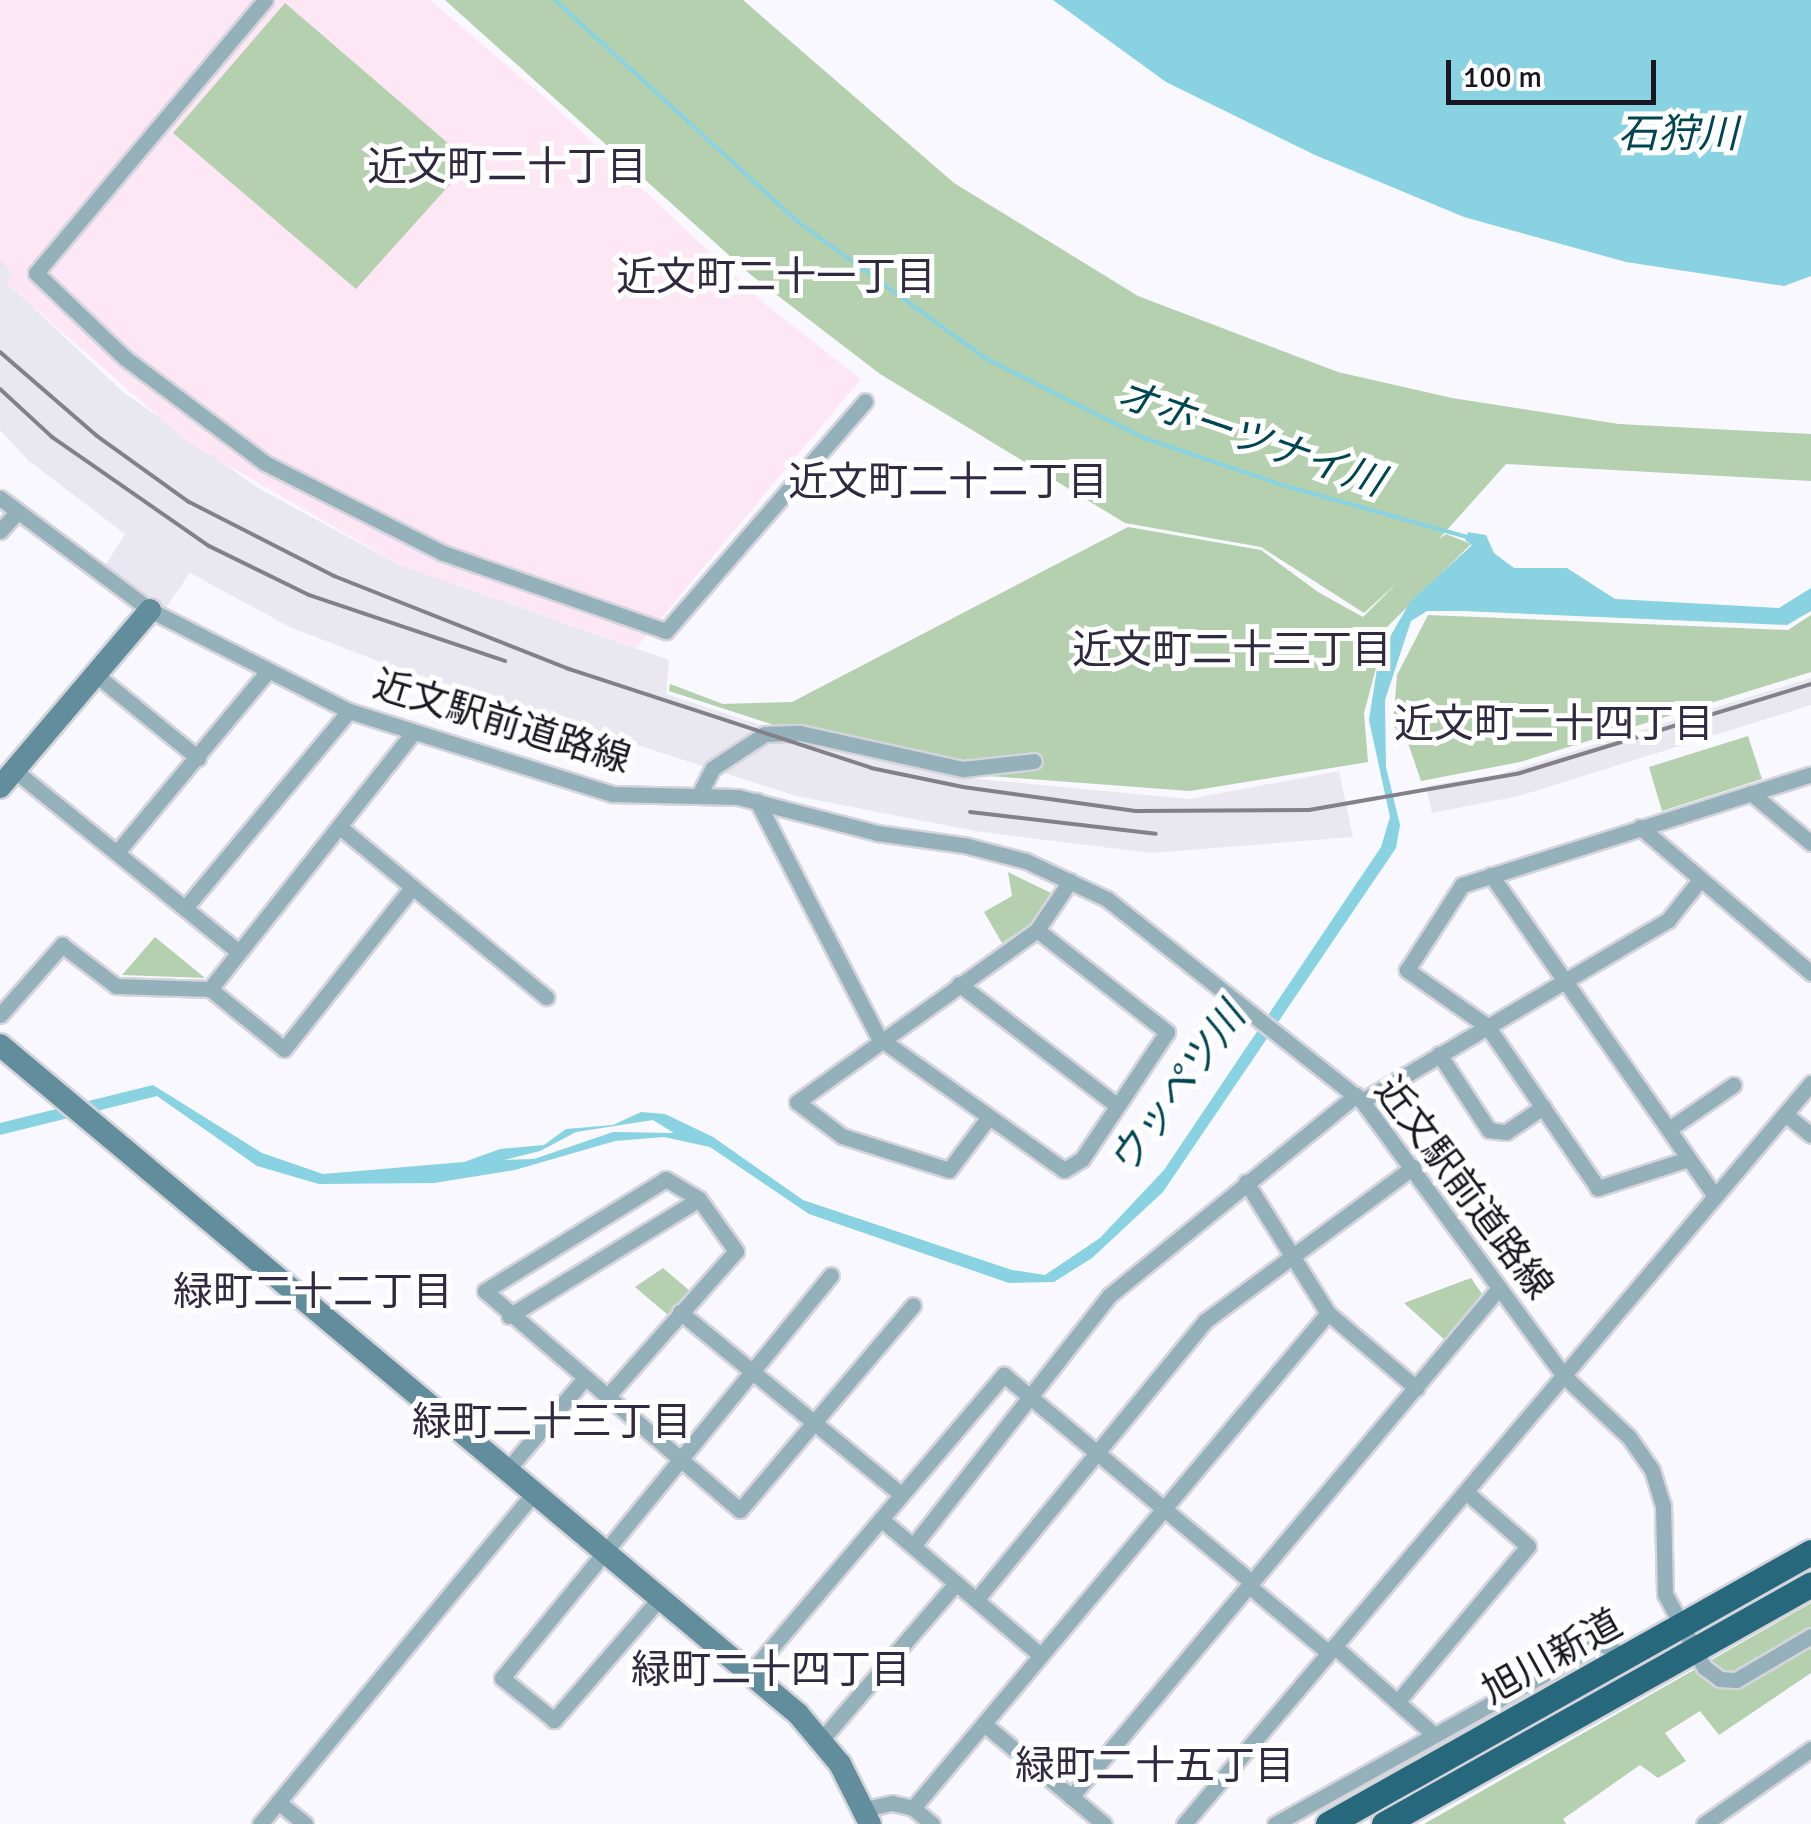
<!DOCTYPE html>
<meta charset="utf-8">
<style>
body{margin:0}
#map{position:relative;width:1811px;height:1824px;overflow:hidden;background:#f9f8fe;font-family:Signika,"Noto Sans JP",sans-serif}
div>[style]{position:absolute}
.built>*{inset:0;background:#e9e8f0}
.industrial>*{inset:0;background:#fde7f5}
.green>*{inset:0;background:#b4d0af}
.water>*{inset:0;background:#88d2e2}
.stream>*{height:4px;margin:-2px;padding:0 2px;transform-origin:2px;border-radius:2px;background:#88d2e2}
.roads{filter:drop-shadow(2px 0 #d5d4db) drop-shadow(-2px 0 #d5d4db) drop-shadow(0 2px #d5d4db) drop-shadow(0 -2px #d5d4db)}
.minor>*{height:15px;margin:-7.5px;padding:0 7.5px;transform-origin:7.5px;border-radius:7.5px;background:#94b0bb}
.secondary>*{height:22px;margin:-11px;padding:0 11px;transform-origin:11px;border-radius:11px;background:#628d9c}
.trunk>*{height:25px;margin:-12.5px;padding:0 12.5px;transform-origin:12.5px;border-radius:12.5px;background:#27687c}
.rail>*{height:4px;margin:-2px;padding:0 2px;transform-origin:2px;border-radius:2px;background:#828089}
span{translate:-50% -50%;white-space:nowrap;text-align:center;line-height:1.15;-webkit-text-stroke:10px #fff;paint-order:stroke}
.street-label{font-size:38px;color:#191722}
.water-label{font-size:40px;color:#004652;font-style:italic}
.neighbourhood-label{font-size:40px;color:#302942}
.scale{position:absolute;left:1446px;top:60px;width:210px;height:45px;box-sizing:border-box;border:5px solid #191722;border-top:0;padding-left:12px;font-size:30px;line-height:35px;white-space:nowrap;color:#191722;-webkit-text-stroke:8px #fff;paint-order:stroke}
</style>
<div id="map">
<div class="built">
<div style="clip-path:polygon(0 259px,14px 274px,7px 283px,122px 391px,258px 488px,400px 565px,669px 660px,666px 694px,854px 756px,978px 779px,1189px 799px,1339px 771px,1353px 837px,1151px 853px,975px 831px,796px 796px,388px 665px,290px 627px,190px 573px,164px 610px,103px 569px,125px 534px,29px 461px,0 430px)"></div>
<div style="clip-path:polygon(1811px 678px,1811px 705px,1519px 796px,1432px 813px,1426px 786px,1500px 774px)"></div>
</div>
<div class="industrial">
<div style="clip-path:polygon(0 0,430px 0,552px 104px,766px 305px,861px 379px,636px 648px,400px 565px,189px 443px,6px 283px,13px 274px,0 259px)"></div>
</div>
<div class="green">
<div style="clip-path:polygon(445px 0,743px 0,954px 183px,1138px 296px,1338px 372px,1452px 398px,1619px 424px,1811px 434px,1811px 481px,1506px 464px,1439px 539px,1446px 534px,1471px 544px,1387px 627px,1364px 713px,1368px 762px,1190px 791px,976px 775px,855px 751px,669px 691px,670px 684px,723px 704px,792px 702px,1128px 527px,1261px 550px,1318px 592px,1363px 617px,1398px 582px,1364px 613px,1261px 547px,1125px 523px,880px 374px,751px 275px)"></div>
<div style="clip-path:polygon(285px 3px,470px 162px,356px 289px,173px 133px)"></div>
<div style="clip-path:polygon(1428px 615px,1788px 630px,1811px 615px,1811px 672px,1520px 762px,1421px 781px,1407px 740px,1393px 726px,1397px 675px)"></div>
<div style="clip-path:polygon(1748px 736px,1762px 779px,1662px 811px,1649px 767px)"></div>
<div style="clip-path:polygon(1008px 872px,1053px 894px,1032px 923px,1002px 943px,984px 912px,1012px 896px)"></div>
<div style="clip-path:polygon(155px 937px,205px 978px,122px 975px)"></div>
<div style="clip-path:polygon(663px 1268px,690px 1291px,668px 1315px,635px 1287px)"></div>
<div style="clip-path:polygon(1471px 1278px,1482px 1294px,1446px 1341px,1404px 1303px)"></div>
<div style="clip-path:polygon(1811px 1603px,1811px 1673px,1719px 1735px,1700px 1711px,1665px 1733px,1686px 1761px,1658px 1778px,1640px 1765px,1563px 1819px,1566px 1824px,1424px 1824px)"></div>
</div>
<div class="water">
<div style="clip-path:polygon(1053px 0,1811px 0,1811px 276px,1784px 286px,1626px 262px,1464px 217px,1315px 155px,1166px 82px)"></div>
<div style="clip-path:polygon(evenodd,1468px 532px,1486px 535px,1494px 553px,1514px 568px,1567px 568px,1615px 599px,1779px 608px,1811px 588px,1811px 611px,1787px 625px,1463px 611px,1427px 611px,1411px 621px,1385px 700px,1386px 767px,1400px 825px,1396px 848px,1163px 1192px,1092px 1258px,1054px 1282px,1009px 1283px,809px 1214px,710px 1147px,664px 1137px,615px 1141px,515px 1170px,434px 1183px,319px 1184px,257px 1166px,157px 1096px,0 1135px,0 1123px,153px 1085px,262px 1153px,323px 1174px,464px 1162px,500px 1149px,544px 1145px,566px 1129px,613px 1125px,641px 1112px,665px 1114px,713px 1137px,803px 1200px,1012px 1270px,1045px 1275px,1100px 1238px,1164px 1170px,1381px 847px,1390px 817px,1369px 720px,1379px 656px,1410px 602px,1472px 545px,1465px 540px,1468px 532px,653px 1120px,674px 1133px,613px 1132px,534px 1159px,504px 1160px,540px 1151px,576px 1132px,653px 1120px)"></div>
</div>
<div class="stream">
<div style="left:555px;top:0;width:329px;rotate:42.4deg"></div>
<div style="left:798px;top:222px;width:231px;rotate:36deg"></div>
<div style="left:985px;top:358px;width:178px;rotate:26.7deg"></div>
<div style="left:1144px;top:438px;width:146px;rotate:18.8deg"></div>
<div style="left:1282px;top:485px;width:195px;rotate:15.7deg"></div>
</div>
<div class="roads">
<div class="minor">
<div style="left:265px;top:0;width:356px;rotate:130deg"></div>
<div style="left:36px;top:273px;width:123px;rotate:43.7deg"></div>
<div style="left:125px;top:358px;width:175px;rotate:36.9deg"></div>
<div style="left:265px;top:463px;width:199px;rotate:26.8deg"></div>
<div style="left:443px;top:553px;width:236px;rotate:19.3deg"></div>
<div style="left:666px;top:631px;width:304px;rotate:-49.1deg"></div>
<div style="left:0;top:498px;width:187px;rotate:36.7deg"></div>
<div style="left:150px;top:610px;width:223px;rotate:26.9deg"></div>
<div style="left:349px;top:711px;width:276px;rotate:17.5deg"></div>
<div style="left:612px;top:794px;width:126px;rotate:1.4deg"></div>
<div style="left:738px;top:797px;width:144px;rotate:14.5deg"></div>
<div style="left:877px;top:833px;width:88px;rotate:7.9deg"></div>
<div style="left:964px;top:845px;width:64px;rotate:14.5deg"></div>
<div style="left:1026px;top:861px;width:89px;rotate:25.1deg"></div>
<div style="left:1107px;top:899px;width:325px;rotate:38.4deg"></div>
<div style="left:1362px;top:1101px;width:341px;rotate:53.7deg"></div>
<div style="left:1564px;top:1376px;width:89px;rotate:43.2deg"></div>
<div style="left:1629px;top:1437px;width:40px;rotate:55.1deg"></div>
<div style="left:1652px;top:1470px;width:37px;rotate:73deg"></div>
<div style="left:1663px;top:1505px;width:89px;rotate:88.7deg"></div>
<div style="left:1665px;top:1594px;width:83px;rotate:61.9deg"></div>
<div style="left:1704px;top:1667px;width:20px;rotate:37deg"></div>
<div style="left:1720px;top:1679px;width:16px;rotate:4deg"></div>
<div style="left:1736px;top:1680px;width:87px;rotate:-30.4deg"></div>
<div style="left:0;top:531px;width:24px;rotate:-48deg"></div>
<div style="left:95px;top:674px;width:133px;rotate:39.2deg"></div>
<div style="left:14px;top:770px;width:289px;rotate:39deg"></div>
<div style="left:1751px;top:793px;width:78px;rotate:39.8deg"></div>
<div style="left:699px;top:795px;width:30px;rotate:-63deg"></div>
<div style="left:713px;top:768px;width:62px;rotate:-33.2deg"></div>
<div style="left:765px;top:734px;width:35px;rotate:-2deg"></div>
<div style="left:800px;top:733px;width:167px;rotate:12.5deg"></div>
<div style="left:963px;top:769px;width:71px;rotate:-6.4deg"></div>
<div style="left:757px;top:801px;width:267px;rotate:62.8deg"></div>
<div style="left:879px;top:1038px;width:227px;rotate:35.5deg"></div>
<div style="left:1064px;top:1170px;width:21px;rotate:-31deg"></div>
<div style="left:1082px;top:1159px;width:153px;rotate:-56.2deg"></div>
<div style="left:1167px;top:1032px;width:165px;rotate:-141.9deg"></div>
<div style="left:1640px;top:827px;width:225px;rotate:40.5deg"></div>
<div style="left:341px;top:828px;width:266px;rotate:39.5deg"></div>
<div style="left:118px;top:851px;width:234px;rotate:-50.2deg"></div>
<div style="left:1491px;top:875px;width:391px;rotate:55.1deg"></div>
<div style="left:185px;top:908px;width:256px;rotate:-50.2deg"></div>
<div style="left:959px;top:984px;width:198px;rotate:37.6deg"></div>
<div style="left:210px;top:989px;width:327px;rotate:-51.6deg"></div>
<div style="left:0;top:1015px;width:94px;rotate:-48.5deg"></div>
<div style="left:62px;top:945px;width:68px;rotate:37.2deg"></div>
<div style="left:116px;top:986px;width:94px;rotate:1.8deg"></div>
<div style="left:210px;top:989px;width:95px;rotate:39deg"></div>
<div style="left:284px;top:1049px;width:204px;rotate:-51.6deg"></div>
<div style="left:1439px;top:1054px;width:91px;rotate:56.7deg"></div>
<div style="left:1489px;top:1130px;width:17px;rotate:7deg"></div>
<div style="left:1506px;top:1132px;width:45px;rotate:-34deg"></div>
<div style="left:1362px;top:1101px;width:356px;rotate:-30.6deg"></div>
<div style="left:1668px;top:920px;width:50px;rotate:-51.5deg"></div>
<div style="left:1785px;top:1114px;width:33px;rotate:39deg"></div>
<div style="left:988px;top:1118px;width:65px;rotate:126.9deg"></div>
<div style="left:949px;top:1170px;width:112px;rotate:-162.4deg"></div>
<div style="left:842px;top:1136px;width:56px;rotate:-142.9deg"></div>
<div style="left:797px;top:1102px;width:295px;rotate:-35.6deg"></div>
<div style="left:1037px;top:930px;width:59px;rotate:-56deg"></div>
<div style="left:1669px;top:1129px;width:78px;rotate:-34.5deg"></div>
<div style="left:1688px;top:1159px;width:95px;rotate:162.1deg"></div>
<div style="left:1598px;top:1188px;width:196px;rotate:-124.4deg"></div>
<div style="left:1487px;top:1026px;width:98px;rotate:-145deg"></div>
<div style="left:1407px;top:970px;width:101px;rotate:-57.1deg"></div>
<div style="left:1462px;top:885px;width:366px;rotate:-17.6deg"></div>
<div style="left:1246px;top:1182px;width:155px;rotate:58deg"></div>
<div style="left:1328px;top:1313px;width:116px;rotate:40.4deg"></div>
<div style="left:699px;top:1199px;width:39px;rotate:-149deg"></div>
<div style="left:666px;top:1179px;width:213px;rotate:148.3deg"></div>
<div style="left:485px;top:1291px;width:336px;rotate:40.7deg"></div>
<div style="left:740px;top:1510px;width:268px;rotate:-49.8deg"></div>
<div style="left:680px;top:1312px;width:286px;rotate:39.5deg"></div>
<div style="left:509px;top:1316px;width:223px;rotate:-31.6deg"></div>
<div style="left:699px;top:1199px;width:64px;rotate:54.6deg"></div>
<div style="left:736px;top:1251px;width:196px;rotate:131.5deg"></div>
<div style="left:508px;top:1469px;width:118px;rotate:-49.8deg"></div>
<div style="left:881px;top:1519px;width:209px;rotate:40.5deg"></div>
<div style="left:913px;top:1546px;width:319px;rotate:-51.9deg"></div>
<div style="left:1110px;top:1295px;width:317px;rotate:-39.1deg"></div>
<div style="left:1249px;top:1586px;width:103px;rotate:39.9deg"></div>
<div style="left:660px;top:1598px;width:162px;rotate:131deg"></div>
<div style="left:554px;top:1720px;width:67px;rotate:-141.1deg"></div>
<div style="left:502px;top:1678px;width:520px;rotate:-50.77deg"></div>
<div style="left:976px;top:1600px;width:361px;rotate:-50.6deg"></div>
<div style="left:1205px;top:1321px;width:259px;rotate:-36.5deg"></div>
<div style="left:1334px;top:1646px;width:131px;rotate:41.6deg"></div>
<div style="left:750px;top:1673px;width:392px;rotate:-49.6deg"></div>
<div style="left:1004px;top:1375px;width:323px;rotate:39.9deg"></div>
<div style="left:1398px;top:1701px;width:202px;rotate:-50deg"></div>
<div style="left:1528px;top:1546px;width:82px;rotate:-138.9deg"></div>
<div style="left:984px;top:1724px;width:156px;rotate:39.8deg"></div>
<div style="left:822px;top:1739px;width:206px;rotate:-49.3deg"></div>
<div style="left:1071px;top:1797px;width:665px;rotate:-49.94deg"></div>
<div style="left:278px;top:1802px;width:35px;rotate:39deg"></div>
<div style="left:913px;top:1808px;width:646px;rotate:-50.02deg"></div>
<div style="left:864px;top:1809px;width:29px;rotate:-12deg"></div>
<div style="left:892px;top:1803px;width:22px;rotate:13deg"></div>
<div style="left:913px;top:1808px;width:25px;rotate:40deg"></div>
<div style="left:260px;top:1824px;width:431px;rotate:-50.4deg"></div>
<div style="left:1184px;top:1824px;width:971px;rotate:-49.76deg"></div>
<div style="left:1275px;top:1824px;width:372px;rotate:-29.1deg"></div>
<div style="left:1600px;top:1643px;width:32px;rotate:28deg"></div>
<div style="left:1704px;top:1824px;width:131px;rotate:-35deg"></div>
</div>
<div class="secondary">
<div style="left:0;top:787px;width:232px;rotate:-49.7deg"></div>
<div style="left:0;top:1045px;width:1041px;rotate:39.97deg"></div>
<div style="left:798px;top:1714px;width:65px;rotate:50deg"></div>
<div style="left:840px;top:1764px;width:67px;rotate:63.4deg"></div>
</div>
<div class="trunk">
<div style="left:1328px;top:1824px;width:554px;rotate:-29.39deg"></div>
<div style="left:1384px;top:1824px;width:490px;rotate:-29.3deg"></div>
</div>
</div>
<div class="rail">
<div style="left:0;top:352px;width:128px;rotate:40.9deg"></div>
<div style="left:97px;top:436px;width:113px;rotate:35.7deg"></div>
<div style="left:189px;top:502px;width:163px;rotate:27deg"></div>
<div style="left:334px;top:576px;width:253px;rotate:21.6deg"></div>
<div style="left:569px;top:669px;width:318px;rotate:18.1deg"></div>
<div style="left:871px;top:768px;width:94px;rotate:11.7deg"></div>
<div style="left:963px;top:787px;width:176px;rotate:7.9deg"></div>
<div style="left:1137px;top:811px;width:172px;rotate:-0.3deg"></div>
<div style="left:1309px;top:810px;width:214px;rotate:-9.9deg"></div>
<div style="left:1520px;top:773px;width:304px;rotate:-17deg"></div>
<div style="left:0;top:389px;width:71px;rotate:42.7deg"></div>
<div style="left:52px;top:437px;width:191px;rotate:34.8deg"></div>
<div style="left:209px;top:546px;width:111px;rotate:26.1deg"></div>
<div style="left:309px;top:595px;width:207px;rotate:18.6deg"></div>
<div style="left:970px;top:812px;width:187px;rotate:6.7deg"></div>
</div>
<div class="street-label">
<span style="left:502px;top:722px;rotate:17deg">近文駅前道路線</span>
<span style="left:1464px;top:1188px;rotate:53deg">近文駅前道路線</span>
<span style="left:1552px;top:1657px;rotate:-29deg">旭川新道</span>
</div>
<div class="water-label">
<span style="left:1678px;top:134px">石狩川</span>
<span style="left:1250px;top:438px;rotate:19deg">オホーツナイ川</span>
<span style="left:1177px;top:1089px;rotate:-54deg">ウッペツ川</span>
</div>
<div class="neighbourhood-label">
<span style="left:507px;top:167px">近文町二十丁目</span>
<span style="left:776px;top:277px">近文町二十一丁目</span>
<span style="left:948px;top:482px">近文町二十二丁目</span>
<span style="left:1232px;top:650px">近文町二十三丁目</span>
<span style="left:1554px;top:724px">近文町二十四丁目</span>
<span style="left:313px;top:1292px">緑町二十二丁目</span>
<span style="left:552px;top:1422px">緑町二十三丁目</span>
<span style="left:771px;top:1670px">緑町二十四丁目</span>
<span style="left:1155px;top:1766px">緑町二十五丁目</span>
</div>
<div class="scale">100 m</div>
</div>
